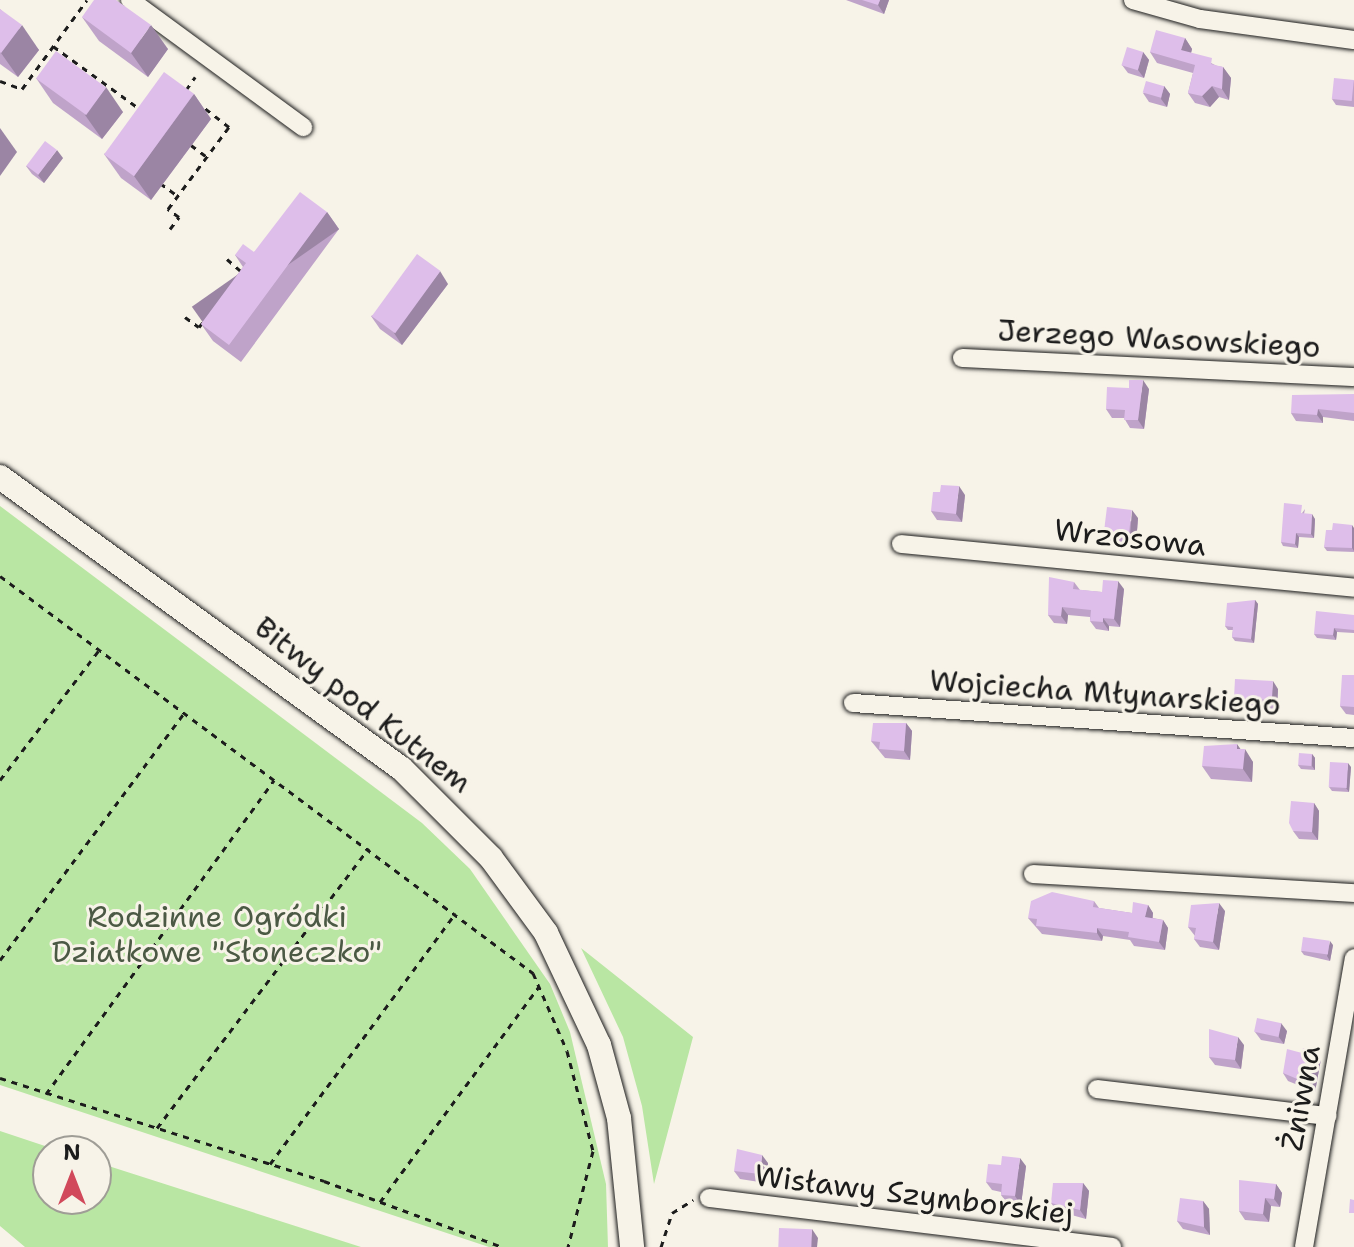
<!DOCTYPE html>
<meta charset="utf-8">
<style>
body{margin:0}
#map{position:relative;width:1354px;height:1247px;overflow:hidden;background:#f7f3e8;font-family:"Shantell Sans",sans-serif}
div>[style]{position:absolute}
.green>*{inset:0;background:#b9e6a3}
.path>*{height:3px;margin-top:-1.5px;transform-origin:0;background:repeating-linear-gradient(90deg,#1c1c1c 0 6px,transparent 0 12px)}
.roads{filter:drop-shadow(0 0 2px #1c1c1c) drop-shadow(0 0 2px #1c1c1c)}
.minor>*{height:18px;margin:-9px;padding:0 9px;transform-origin:9px;border-radius:9px;background:#f7f3e8}
.major>*{height:24px;margin:-12px;padding:0 12px;transform-origin:12px;border-radius:12px;background:#f7f3e8}
.wall>*{inset:0;background:#bfa3c9}
.shaded-wall>*{inset:0;background:#9b85a4;transform-origin:0 0}
.building>*{inset:0;background:#debeea;transform-origin:0 0}
span{translate:-50% -50%;white-space:nowrap;text-align:center;line-height:1.15;-webkit-text-stroke:6px #f7f3e8;paint-order:stroke}
.street-label{font-size:30px;color:#1c1c1c}
.park-label{font-size:30px;color:#4b5944}
.north{position:absolute;left:32px;top:1135px;width:80px;height:80px;box-sizing:border-box;background:#f7f3e8;border:2px solid #9f9d96;border-radius:50%;rotate:0deg;font-size:22px;font-weight:700;line-height:32px;text-align:center;color:#1c1c1c}
.north::after{content:'';display:block;margin:auto;width:28px;height:36px;background:#d1495b;clip-path:polygon(50% 0,100% 100%,50% 72%,0 100%)}
</style>
<div id="map">
<div class="green">
<i style="clip-path:polygon(0 506px,422px 823px,470px 869px,550px 984px,570px 1032px,606px 1184px,608px 1247px,489px 1247px,0 1085px)"></i>
<i style="clip-path:polygon(581px 948px,693px 1037px,654px 1184px,642px 1106px,623px 1037px)"></i>
<i style="clip-path:polygon(0 1131px,60px 1151px,48px 1151px,48px 1199px,96px 1199px,96px 1162px,361px 1247px,25px 1247px,0 1226px)"></i>
</div>
<div class="path">
<i style="left:53px;top:46px;width:109px;rotate:36deg"></i>
<i style="left:0;top:81px;width:23px;rotate:20deg"></i>
<i style="left:22px;top:89px;width:110px;rotate:-53.9deg"></i>
<i style="left:186px;top:90px;width:16px;rotate:-55deg"></i>
<i style="left:191px;top:145px;width:20px;rotate:37deg"></i>
<i style="left:160px;top:183px;width:22px;rotate:36deg"></i>
<i style="left:170px;top:229px;width:15px;rotate:-53deg"></i>
<i style="left:179px;top:217px;width:14px;rotate:-144deg"></i>
<i style="left:168px;top:209px;width:102px;rotate:-53.4deg"></i>
<i style="left:229px;top:127px;width:33px;rotate:-142deg"></i>
<i style="left:227px;top:259px;width:18px;rotate:41deg"></i>
<i style="left:185px;top:317px;width:17px;rotate:36deg"></i>
<i style="left:199px;top:327px;width:6px;rotate:-51deg"></i>
<i style="left:0;top:576px;width:665px;rotate:36.68deg"></i>
<i style="left:533px;top:973px;width:85px;rotate:66.4deg"></i>
<i style="left:567px;top:1051px;width:103px;rotate:75.4deg"></i>
<i style="left:593px;top:1151px;width:99px;rotate:104.6deg"></i>
<i style="left:0;top:780px;width:163px;rotate:-52.7deg"></i>
<i style="left:0;top:960px;width:308px;rotate:-53.3deg"></i>
<i style="left:0;top:1078px;width:340px;rotate:17.6deg"></i>
<i style="left:324px;top:1181px;width:190px;rotate:20.3deg"></i>
<i style="left:46px;top:1094px;width:388px;rotate:-54deg"></i>
<i style="left:157px;top:1128px;width:351px;rotate:-52.9deg"></i>
<i style="left:270px;top:1164px;width:312px;rotate:-53.5deg"></i>
<i style="left:380px;top:1202px;width:268px;rotate:-53.6deg"></i>
<i style="left:661px;top:1247px;width:36px;rotate:-72deg"></i>
<i style="left:672px;top:1213px;width:25px;rotate:-32deg"></i>
</div>
<div class="roads">
<div class="minor">
<i style="left:130px;top:0;width:215px;rotate:36.3deg"></i>
<i style="left:1133px;top:0;width:70px;rotate:15.8deg"></i>
<i style="left:1200px;top:19px;width:155px;rotate:7.8deg"></i>
<i style="left:962px;top:358px;width:392px;rotate:2.8deg"></i>
<i style="left:901px;top:544px;width:455px;rotate:5.5deg"></i>
<i style="left:853px;top:703px;width:502px;rotate:4deg"></i>
<i style="left:1033px;top:874px;width:322px;rotate:3.4deg"></i>
<i style="left:1097px;top:1089px;width:232px;rotate:6.7deg"></i>
<i style="left:709px;top:1198px;width:406px;rotate:6.9deg"></i>
<i style="left:1304px;top:1247px;width:293px;rotate:-80.2deg"></i>
</div>
<div class="major">
<i style="left:0;top:477px;width:495px;rotate:36deg"></i>
<i style="left:401px;top:768px;width:127px;rotate:45deg"></i>
<i style="left:491px;top:858px;width:93px;rotate:53.7deg"></i>
<i style="left:546px;top:933px;width:124px;rotate:64.7deg"></i>
<i style="left:599px;top:1045px;width:76px;rotate:74.7deg"></i>
<i style="left:619px;top:1118px;width:130px;rotate:84.2deg"></i>
</div>
</div>
<div class="wall">
<i style="clip-path:polygon(846px 0,889px 0,884px 14px)"></i>
<i style="clip-path:polygon(0 9px,39px 50px,18px 77px,0 64px)"></i>
<i style="clip-path:polygon(82px 17px,168px 49px,148px 77px,99px 41px)"></i>
<i style="clip-path:polygon(1185px 38px,1192px 49px,1191px 53px,1217px 66px,1223px 67px,1231px 78px,1229px 100px,1219px 97px,1210px 107px,1195px 103px,1188px 93px,1193px 73px,1157px 63px,1150px 52px)"></i>
<i style="clip-path:polygon(1143px 52px,1149px 60px,1144px 78px,1128px 73px,1122px 65px)"></i>
<i style="clip-path:polygon(36px 78px,123px 112px,102px 139px,53px 103px)"></i>
<i style="clip-path:polygon(1354px 80px,1354px 107px,1336px 105px,1332px 99px)"></i>
<i style="clip-path:polygon(1164px 86px,1170px 94px,1167px 107px,1149px 102px,1143px 93px)"></i>
<i style="clip-path:polygon(194px 94px,211px 119px,151px 200px,121px 178px,104px 154px)"></i>
<i style="clip-path:polygon(63px 158px,44px 183px,32px 174px,26px 166px)"></i>
<i style="clip-path:polygon(327px 212px,339px 229px,241px 362px,213px 341px,201px 324px,243px 267px,235px 255px,254px 252px)"></i>
<i style="clip-path:polygon(448px 284px,402px 345px,380px 329px,371px 316px)"></i>
<i style="clip-path:polygon(1149px 389px,1144px 429px,1130px 428px,1124px 418px,1112px 418px,1106px 409px)"></i>
<i style="clip-path:polygon(1354px 394px,1354px 421px,1323px 417px,1323px 423px,1296px 421px,1291px 413px)"></i>
<i style="clip-path:polygon(965px 495px,962px 522px,937px 520px,931px 511px)"></i>
<i style="clip-path:polygon(1305px 509px,1304px 514px,1315px 519px,1314px 538px,1299px 537px,1298px 548px,1283px 546px,1281px 542px)"></i>
<i style="clip-path:polygon(1138px 518px,1136px 544px,1110px 541px,1104px 533px)"></i>
<i style="clip-path:polygon(1354px 528px,1354px 552px,1327px 551px,1324px 547px,1332px 530px)"></i>
<i style="clip-path:polygon(1074px 582px,1080px 590px,1102px 592px,1124px 589px,1120px 627px,1109px 626px,1109px 631px,1096px 629px,1090px 621px,1090px 617px,1068px 615px,1067px 624px,1054px 623px,1048px 615px)"></i>
<i style="clip-path:polygon(1255px 600px,1258px 604px,1254px 643px,1235px 641px,1232px 637px,1233px 630px,1228px 630px,1225px 626px)"></i>
<i style="clip-path:polygon(1354px 615px,1354px 633px,1337px 632px,1336px 640px,1317px 638px,1314px 634px)"></i>
<i style="clip-path:polygon(1354px 675px,1354px 715px,1346px 714px,1340px 706px)"></i>
<i style="clip-path:polygon(1278px 689px,1277px 709px,1240px 707px,1234px 698px)"></i>
<i style="clip-path:polygon(906px 723px,912px 731px,910px 760px,885px 758px,871px 741px)"></i>
<i style="clip-path:polygon(1241px 749px,1253px 762px,1252px 782px,1211px 779px,1202px 766px)"></i>
<i style="clip-path:polygon(1312px 754px,1315px 758px,1315px 770px,1301px 769px,1298px 765px)"></i>
<i style="clip-path:polygon(1351px 767px,1349px 792px,1332px 791px,1329px 787px)"></i>
<i style="clip-path:polygon(1314px 803px,1319px 811px,1318px 840px,1299px 839px,1293px 831px)"></i>
<i style="clip-path:polygon(1094px 901px,1099px 908px,1132px 913px,1148px 905px,1153px 913px,1153px 918px,1163px 920px,1168px 928px,1165px 950px,1134px 946px,1130px 940px,1103px 936px,1102px 941px,1042px 934px,1028px 918px)"></i>
<i style="clip-path:polygon(1225px 911px,1219px 950px,1200px 947px,1194px 939px,1195px 936px,1188px 927px)"></i>
<i style="clip-path:polygon(1333px 945px,1330px 961px,1304px 955px,1301px 951px)"></i>
<i style="clip-path:polygon(1287px 1031px,1284px 1044px,1261px 1040px,1255px 1032px)"></i>
<i style="clip-path:polygon(1244px 1045px,1241px 1069px,1215px 1065px,1209px 1057px)"></i>
<i style="clip-path:polygon(1315px 1051px,1321px 1059px,1315px 1092px,1288px 1081px,1283px 1073px)"></i>
<i style="clip-path:polygon(768px 1163px,766px 1183px,740px 1179px,734px 1171px)"></i>
<i style="clip-path:polygon(1026px 1166px,1021px 1205px,1007px 1203px,1001px 1195px,1001px 1192px,992px 1190px,986px 1182px)"></i>
<i style="clip-path:polygon(1083px 1183px,1089px 1191px,1086px 1219px,1057px 1211px,1051px 1203px)"></i>
<i style="clip-path:polygon(1276px 1184px,1282px 1193px,1280px 1207px,1271px 1206px,1269px 1222px,1245px 1220px,1239px 1211px)"></i>
<i style="clip-path:polygon(1203px 1201px,1209px 1209px,1210px 1235px,1183px 1229px,1177px 1221px)"></i>
</div>
<div class="shaded-wall">
<i style="clip-path:polygon(880px 0,889px 0,884px 14px,878px 5px)"></i>
<i style="clip-path:polygon(22px 25px,39px 50px,18px 77px,1px 53px)"></i>
<i style="clip-path:polygon(151px 25px,168px 49px,148px 77px,131px 53px)"></i>
<i style="clip-path:polygon(1185px 38px,1192px 49px,1189px 61px,1181px 50px)"></i>
<i style="clip-path:polygon(1143px 52px,1149px 60px,1144px 78px,1138px 70px)"></i>
<i style="clip-path:polygon(1223px 67px,1231px 78px,1229px 100px,1222px 89px)"></i>
<i style="clip-path:polygon(1164px 86px,1170px 94px,1167px 107px,1161px 99px)"></i>
<i style="clip-path:polygon(1212px 86px,1219px 97px,1210px 107px,1202px 96px)"></i>
<i style="clip-path:polygon(106px 87px,123px 112px,102px 139px,85px 115px)"></i>
<i style="clip-path:polygon(194px 94px,211px 119px,151px 200px,134px 176px)"></i>
<i style="clip-path:polygon(0 128px,17px 152px,0 176px)"></i>
<i style="clip-path:polygon(57px 150px,63px 158px,44px 183px,38px 175px)"></i>
<i style="left:327px;top:212px;width:21px;height:165px;rotate:55deg"></i>
<i style="clip-path:polygon(440px 271px,448px 284px,402px 345px,394px 333px)"></i>
<i style="clip-path:polygon(1143px 380px,1149px 389px,1144px 429px,1138px 420px)"></i>
<i style="clip-path:polygon(1318px 409px,1323px 417px,1323px 423px,1317px 415px)"></i>
<i style="clip-path:polygon(959px 486px,965px 495px,962px 522px,956px 514px)"></i>
<i style="clip-path:polygon(1132px 510px,1138px 518px,1136px 544px,1130px 536px)"></i>
<i style="clip-path:polygon(1312px 514px,1315px 519px,1314px 538px,1311px 534px)"></i>
<i style="clip-path:polygon(1352px 525px,1354px 528px,1354px 551px,1352px 548px)"></i>
<i style="clip-path:polygon(1296px 533px,1299px 537px,1298px 548px,1295px 544px)"></i>
<i style="clip-path:polygon(1118px 581px,1124px 589px,1120px 627px,1114px 619px)"></i>
<i style="clip-path:polygon(1255px 600px,1258px 604px,1254px 643px,1251px 639px)"></i>
<i style="clip-path:polygon(1062px 607px,1068px 615px,1067px 624px,1061px 616px)"></i>
<i style="clip-path:polygon(1103px 618px,1109px 626px,1109px 631px,1103px 622px)"></i>
<i style="clip-path:polygon(1334px 628px,1337px 632px,1336px 640px,1333px 635px)"></i>
<i style="clip-path:polygon(1273px 681px,1278px 689px,1277px 709px,1271px 701px)"></i>
<i style="clip-path:polygon(906px 723px,912px 731px,910px 760px,904px 751px)"></i>
<i style="clip-path:polygon(1237px 744px,1244px 754px,1245px 749px,1253px 762px,1252px 782px,1243px 769px,1237px 749px)"></i>
<i style="clip-path:polygon(1312px 754px,1315px 758px,1315px 770px,1312px 766px)"></i>
<i style="clip-path:polygon(1348px 763px,1351px 767px,1349px 792px,1346px 788px)"></i>
<i style="clip-path:polygon(1314px 803px,1319px 811px,1318px 840px,1312px 832px)"></i>
<i style="clip-path:polygon(1219px 903px,1225px 911px,1219px 950px,1213px 942px)"></i>
<i style="clip-path:polygon(1148px 905px,1153px 913px,1151px 926px,1145px 917px)"></i>
<i style="clip-path:polygon(1163px 920px,1168px 928px,1165px 950px,1159px 942px)"></i>
<i style="clip-path:polygon(1097px 928px,1103px 936px,1102px 941px,1097px 933px)"></i>
<i style="clip-path:polygon(1330px 941px,1333px 945px,1330px 961px,1327px 956px)"></i>
<i style="clip-path:polygon(1281px 1023px,1287px 1031px,1284px 1044px,1278px 1036px)"></i>
<i style="clip-path:polygon(1238px 1037px,1244px 1045px,1241px 1069px,1235px 1060px)"></i>
<i style="clip-path:polygon(1315px 1051px,1321px 1059px,1315px 1092px,1309px 1084px)"></i>
<i style="clip-path:polygon(762px 1155px,768px 1163px,766px 1183px,760px 1174px)"></i>
<i style="clip-path:polygon(1020px 1158px,1026px 1166px,1021px 1205px,1015px 1196px)"></i>
<i style="clip-path:polygon(1083px 1183px,1089px 1191px,1086px 1219px,1080px 1210px)"></i>
<i style="clip-path:polygon(1276px 1184px,1282px 1193px,1280px 1207px,1274px 1199px)"></i>
<i style="clip-path:polygon(1265px 1198px,1271px 1206px,1269px 1222px,1263px 1214px)"></i>
<i style="clip-path:polygon(1203px 1201px,1209px 1209px,1210px 1235px,1204px 1227px)"></i>
<i style="clip-path:polygon(812px 1229px,818px 1238px,817px 1247px,810px 1247px)"></i>
</div>
<div class="building">
<i style="clip-path:polygon(94px 0,116px 0,151px 25px,131px 53px,82px 17px)"></i>
<i style="clip-path:polygon(862px 0,880px 0,878px 5px)"></i>
<i style="clip-path:polygon(0 9px,22px 25px,1px 53px,0 52px)"></i>
<i style="clip-path:polygon(1156px 30px,1185px 38px,1181px 50px,1212px 58px,1211px 64px,1223px 67px,1222px 89px,1212px 86px,1202px 96px,1188px 93px,1195px 65px,1150px 52px)"></i>
<i style="left:1127px;top:47px;width:17px;height:19px;rotate:17deg"></i>
<i style="left:56px;top:51px;width:62px;height:34px;rotate:36deg"></i>
<i style="left:164px;top:72px;width:37px;height:102px;rotate:36deg"></i>
<i style="left:1334px;top:78px;width:20px;height:21px;rotate:6deg"></i>
<i style="left:1146px;top:81px;width:19px;height:12px;rotate:16deg"></i>
<i style="left:45px;top:141px;width:15px;height:31px;rotate:37deg"></i>
<i style="clip-path:polygon(300px 192px,327px 212px,229px 345px,201px 324px,246px 263px,235px 255px,243px 244px,254px 252px)"></i>
<i style="left:417px;top:254px;width:29px;height:77px;rotate:36deg"></i>
<i style="clip-path:polygon(1129px 380px,1143px 380px,1138px 420px,1124px 420px,1125px 410px,1106px 409px,1107px 387px,1129px 388px)"></i>
<i style="clip-path:polygon(1354px 394px,1354px 413px,1318px 409px,1317px 415px,1291px 413px,1292px 395px)"></i>
<i style="clip-path:polygon(941px 485px,959px 486px,956px 514px,931px 511px,933px 492px,940px 492px)"></i>
<i style="clip-path:polygon(1284px 503px,1302px 505px,1301px 513px,1312px 514px,1311px 534px,1296px 533px,1295px 544px,1281px 542px)"></i>
<i style="left:1107px;top:507px;width:25px;height:26px;rotate:7deg"></i>
<i style="clip-path:polygon(1333px 523px,1352px 525px,1352px 548px,1324px 547px,1326px 530px,1332px 530px)"></i>
<i style="clip-path:polygon(1049px 577px,1074px 582px,1073px 589px,1102px 592px,1103px 580px,1118px 581px,1114px 619px,1103px 618px,1103px 622px,1090px 621px,1091px 610px,1062px 607px,1061px 616px,1048px 615px)"></i>
<i style="clip-path:polygon(1255px 600px,1251px 639px,1232px 637px,1233px 627px,1225px 626px,1227px 603px)"></i>
<i style="clip-path:polygon(1316px 611px,1354px 615px,1354px 630px,1334px 628px,1333px 635px,1314px 634px)"></i>
<i style="clip-path:polygon(1342px 675px,1354px 675px,1354px 707px,1340px 706px)"></i>
<i style="left:1235px;top:679px;width:38px;height:19px;rotate:3deg"></i>
<i style="clip-path:polygon(873px 723px,906px 723px,904px 751px,879px 749px,880px 742px,871px 741px)"></i>
<i style="clip-path:polygon(1237px 744px,1237px 749px,1245px 749px,1243px 769px,1202px 766px,1204px 746px)"></i>
<i style="left:1299px;top:753px;width:13px;height:12px;rotate:4deg"></i>
<i style="left:1330px;top:762px;width:18px;height:25px;rotate:3deg"></i>
<i style="clip-path:polygon(1291px 801px,1314px 803px,1312px 832px,1293px 831px,1289px 823px)"></i>
<i style="clip-path:polygon(1052px 892px,1094px 901px,1093px 907px,1132px 913px,1133px 902px,1148px 905px,1145px 917px,1163px 920px,1159px 942px,1128px 937px,1129px 932px,1097px 928px,1097px 933px,1036px 926px,1037px 919px,1028px 918px,1031px 901px)"></i>
<i style="clip-path:polygon(1219px 903px,1213px 942px,1194px 939px,1196px 928px,1188px 927px,1191px 905px)"></i>
<i style="left:1303px;top:937px;width:27px;height:14px;rotate:8deg"></i>
<i style="left:1257px;top:1018px;width:25px;height:14px;rotate:12deg"></i>
<i style="clip-path:polygon(1209px 1029px,1238px 1037px,1235px 1060px,1209px 1057px)"></i>
<i style="clip-path:polygon(1303px 1048px,1315px 1051px,1309px 1084px,1283px 1073px,1287px 1049px,1302px 1053px)"></i>
<i style="clip-path:polygon(737px 1149px,762px 1155px,760px 1174px,734px 1171px)"></i>
<i style="clip-path:polygon(1002px 1156px,1020px 1158px,1015px 1196px,1001px 1195px,1002px 1184px,986px 1182px,988px 1164px,1001px 1165px)"></i>
<i style="clip-path:polygon(1239px 1180px,1276px 1184px,1274px 1199px,1265px 1198px,1263px 1214px,1239px 1211px)"></i>
<i style="clip-path:polygon(1053px 1183px,1083px 1183px,1080px 1210px,1051px 1203px)"></i>
<i style="clip-path:polygon(1180px 1198px,1203px 1201px,1204px 1227px,1177px 1221px)"></i>
<i style="clip-path:polygon(1350px 1199px,1354px 1200px,1354px 1213px,1349px 1213px)"></i>
<i style="left:779px;top:1228px;width:33px;height:19px;rotate:2deg"></i>
</div>
<div class="street-label">
<span style="left:1159px;top:339px;rotate:3deg">Jerzego Wasowskiego</span>
<span style="left:1130px;top:538px;rotate:6deg">Wrzosowa</span>
<span style="left:1105px;top:693px;rotate:4deg">Wojciecha Młynarskiego</span>
<span style="left:363px;top:705px;rotate:38deg">Bitwy pod Kutnem</span>
<span style="left:1301px;top:1098px;rotate:-80deg">Żniwna</span>
<span style="left:914px;top:1195px;rotate:7deg">Wisławy Szymborskiej</span>
</div>
<div class="park-label">
<span style="left:217px;top:934px">Rodzinne Ogródki<br>Działkowe "Słoneczko"</span>
</div>
<div class="north">N</div>
</div>
